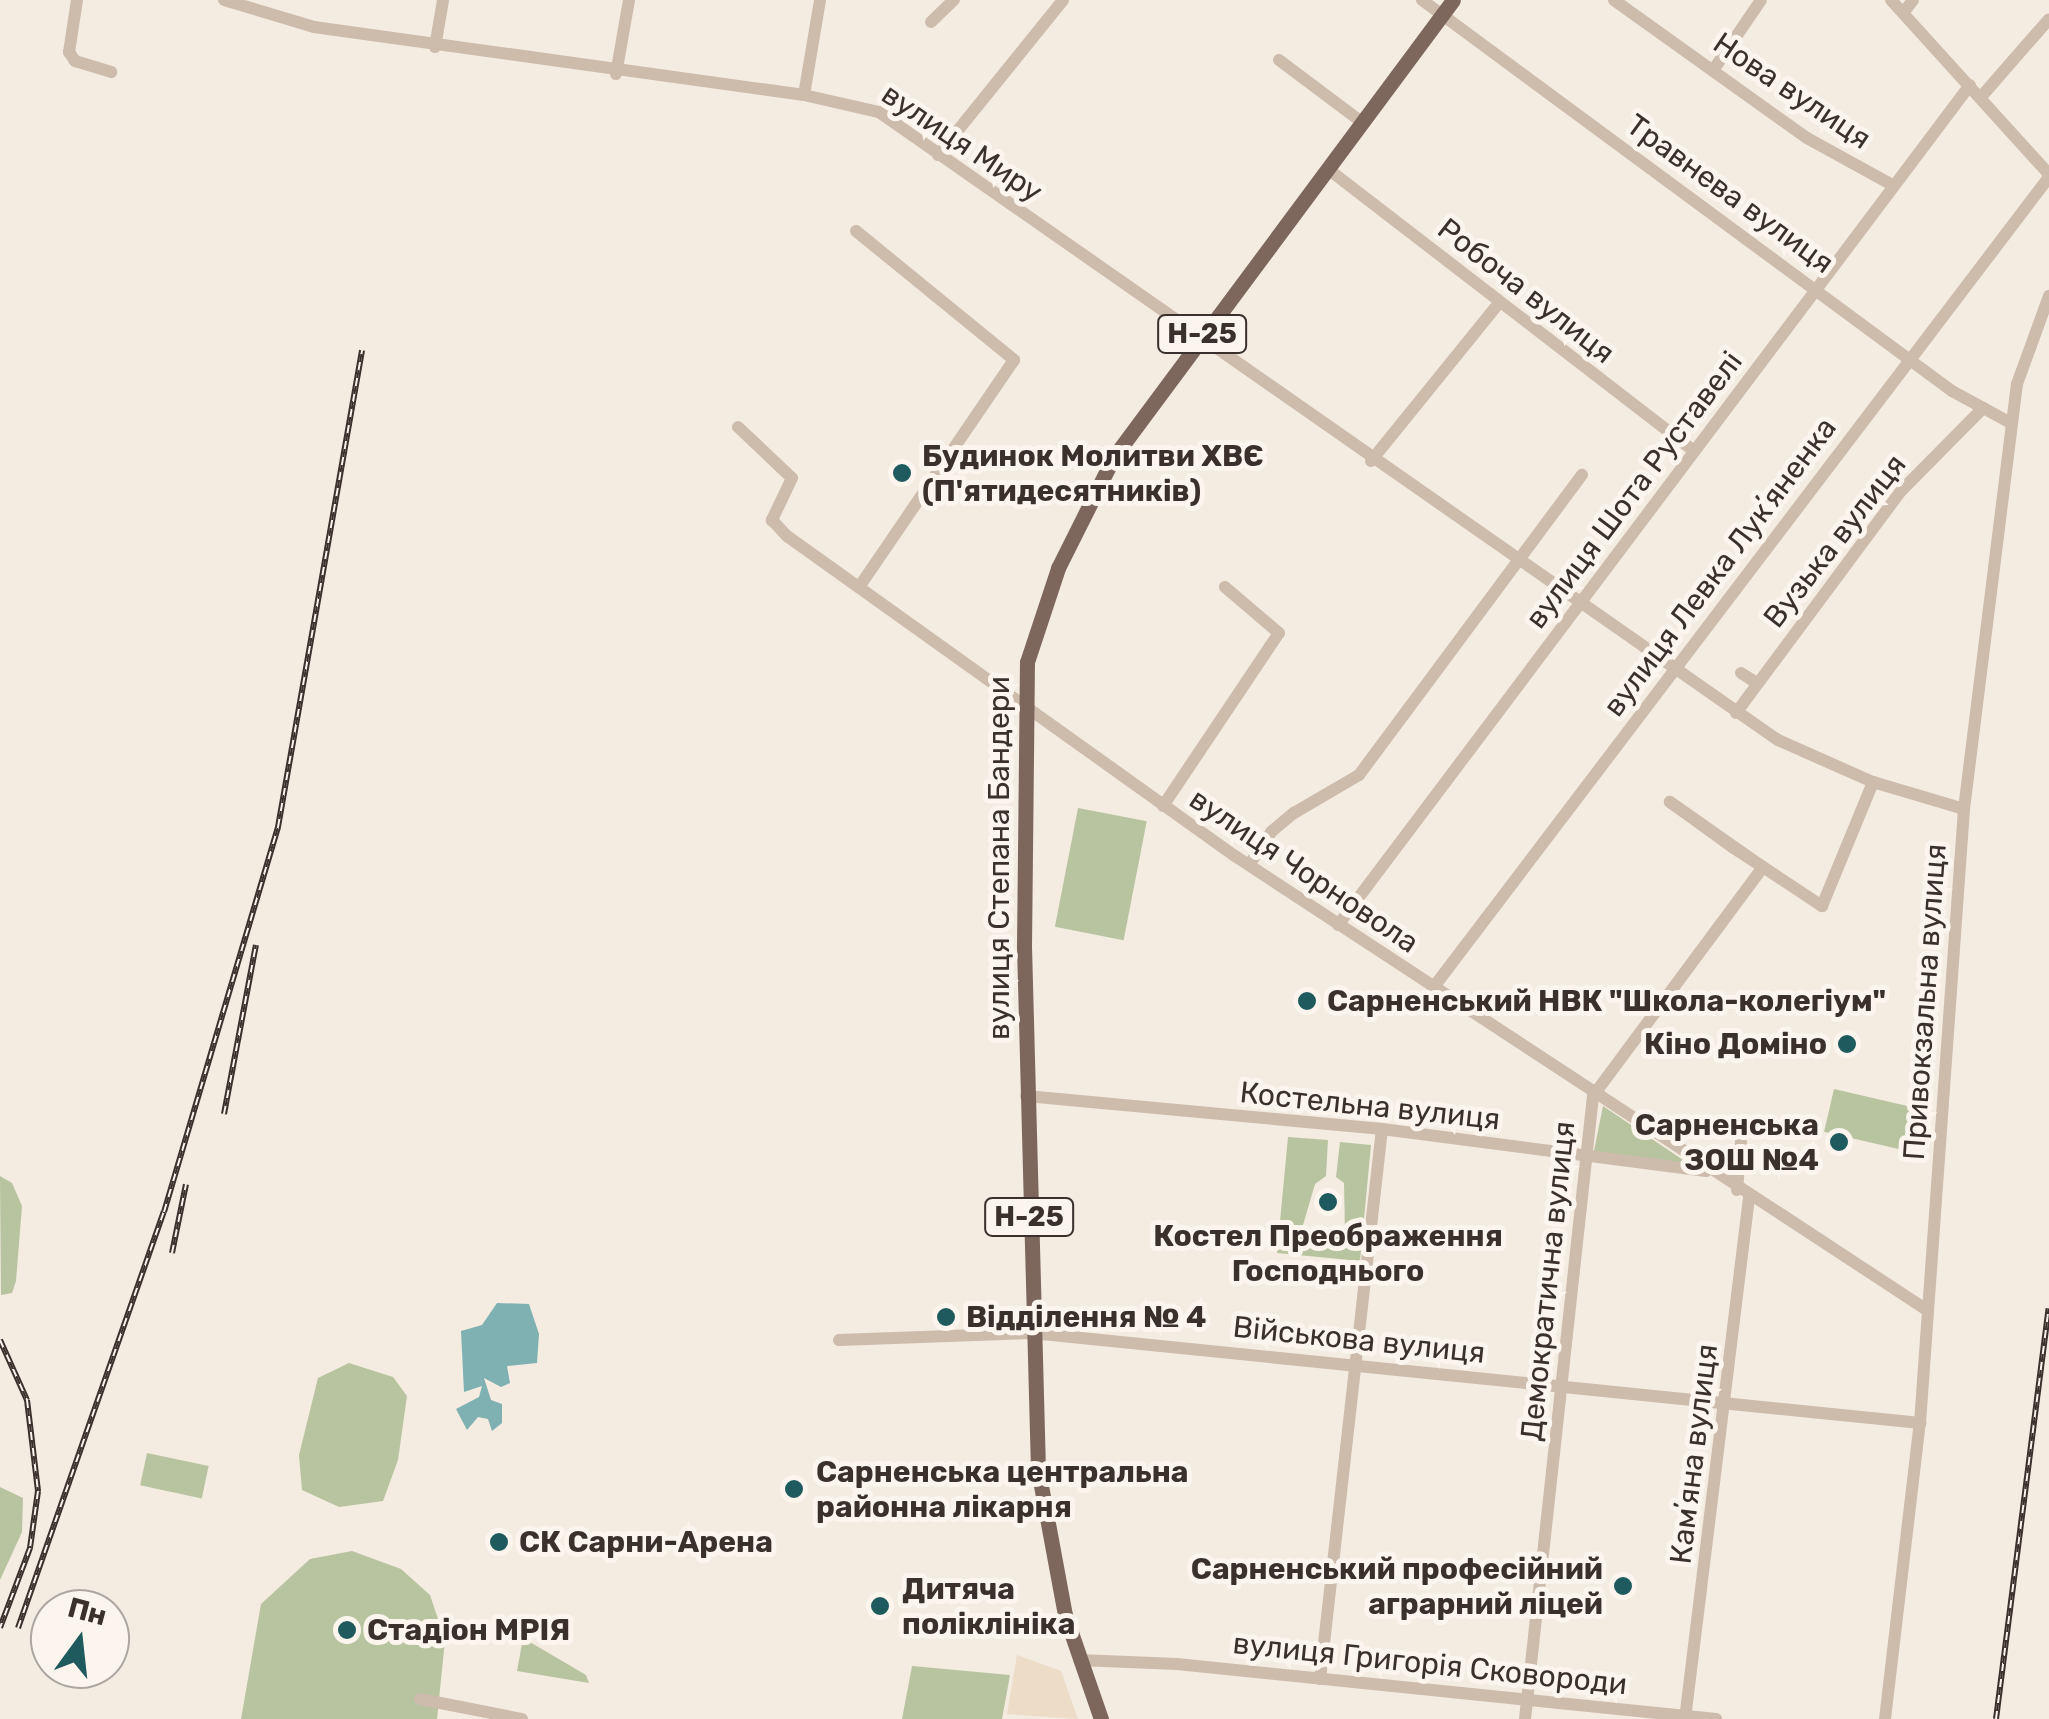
<!DOCTYPE html>
<meta charset="utf-8">
<style>
body{margin:0}
#map{position:relative;width:2049px;height:1719px;overflow:hidden;background:#f4ebe1;font-family:Rubik,sans-serif}
div>[style]{position:absolute}
.green>*{inset:0;background:#b8c4a0;transform-origin:0 0}
.plaza>*{inset:0;background:#ecdcc8}
.water>*{inset:0;background:#7fb0b2}
.minor>*{height:12px;margin:-6px;padding:0 6px;transform-origin:6px;border-radius:6px;background:#cdbbac}
.major>*{height:15px;margin:-7.5px;padding:0 7.5px;transform-origin:7.5px;border-radius:7.5px;background:#7d675c}
.rail>*{height:6px;margin-top:-3px;transform-origin:0;background:repeating-linear-gradient(90deg,#fbf5ee 0 8px,#3b302b 0 16px);box-sizing:border-box;border-block:2px solid #3b302b}
.dots>*{width:28px;height:28px;translate:-50% -50%;box-sizing:border-box;border:5px solid #fbf5ee;border-radius:50%}
span{translate:-50% -50%;white-space:nowrap;text-align:center;line-height:1.15;-webkit-text-stroke:10px #fbf5ee;paint-order:stroke}
.shield-label span{padding:2px 8px;background:#fbf5ee;border:2px solid;border-radius:8px;-webkit-text-stroke-width:0}
.shield-label{font-size:28px;color:#3b302b;font-weight:700}
.street-label{font-size:30px;color:#3b302b}
.poi-label{font-size:30px;color:#3b302b;font-weight:700}
.left{translate:0 -50%;text-align:left}
.right{translate:-100% -50%;text-align:right}
.north{position:absolute;left:30px;top:1589px;width:100px;height:100px;box-sizing:border-box;background:#fbf5ee;border:2px solid #aea6a0;border-radius:50%;rotate:15deg;font-size:28px;font-weight:700;line-height:40px;text-align:center;color:#3b302b}
.north::after{content:'';display:block;margin:auto;width:35px;height:45px;background:#1f5a5e;clip-path:polygon(50% 0,100% 100%,50% 72%,0 100%)}
</style>
<div id="map">
<div class="green">
<i style="left:1078px;top:808px;width:70px;height:121px;rotate:11deg"></i>
<i style="left:1834px;top:1089px;width:83px;height:44px;rotate:13deg"></i>
<i style="clip-path:polygon(1603px 1106px,1692px 1166px,1594px 1151px)"></i>
<i style="clip-path:polygon(1288px 1137px,1328px 1140px,1326px 1176px,1315px 1184px,1303px 1225px,1323px 1238px,1345px 1232px,1344px 1183px,1336px 1177px,1340px 1142px,1371px 1145px,1360px 1261px,1277px 1253px)"></i>
<i style="clip-path:polygon(0 1176px,12px 1183px,22px 1206px,16px 1281px,12px 1293px,1px 1295px)"></i>
<i style="clip-path:polygon(349px 1363px,393px 1377px,407px 1396px,398px 1460px,383px 1501px,339px 1507px,302px 1490px,299px 1455px,318px 1378px)"></i>
<i style="left:147px;top:1453px;width:63px;height:33px;rotate:12deg"></i>
<i style="clip-path:polygon(0 1487px,23px 1498px,22px 1532px,0 1580px)"></i>
<i style="clip-path:polygon(352px 1551px,401px 1569px,430px 1595px,445px 1640px,437px 1719px,241px 1719px,261px 1604px,310px 1559px)"></i>
<i style="clip-path:polygon(523px 1638px,586px 1675px,589px 1683px,517px 1671px)"></i>
<i style="clip-path:polygon(912px 1666px,1010px 1675px,1002px 1719px,902px 1719px)"></i>
</div>
<div class="plaza">
<i style="clip-path:polygon(1017px 1655px,1061px 1671px,1078px 1719px,1007px 1714px)"></i>
</div>
<div class="water">
<i style="clip-path:polygon(497px 1303px,529px 1304px,539px 1334px,537px 1363px,507px 1366px,510px 1383px,501px 1387px,484px 1378px,491px 1400px,502px 1404px,502px 1423px,492px 1431px,488px 1419px,478px 1417px,467px 1430px,456px 1409px,479px 1397px,482px 1386px,464px 1392px,461px 1331px,482px 1325px)"></i>
</div>
<div class="minor">
<i style="left:77px;top:0;width:53px;rotate:98.7deg"></i>
<i style="left:69px;top:52px;width:11px;rotate:56deg"></i>
<i style="left:75px;top:61px;width:38px;rotate:17deg"></i>
<i style="left:224px;top:0;width:94px;rotate:16.7deg"></i>
<i style="left:314px;top:27px;width:495px;rotate:7.9deg"></i>
<i style="left:804px;top:95px;width:77px;rotate:12.8deg"></i>
<i style="left:879px;top:112px;width:1097px;rotate:34.94deg"></i>
<i style="left:1778px;top:740px;width:104px;rotate:23.9deg"></i>
<i style="left:1873px;top:782px;width:95px;rotate:16.5deg"></i>
<i style="left:1422px;top:0;width:659px;rotate:36.42deg"></i>
<i style="left:1952px;top:391px;width:67px;rotate:28.5deg"></i>
<i style="left:1614px;top:0;width:237px;rotate:35.6deg"></i>
<i style="left:1807px;top:138px;width:99px;rotate:28.9deg"></i>
<i style="left:1891px;top:0;width:235px;rotate:47.8deg"></i>
<i style="left:1903px;top:13px;width:16px;rotate:-52deg"></i>
<i style="left:931px;top:22px;width:32px;rotate:-44deg"></i>
<i style="left:435px;top:47px;width:48px;rotate:-80.3deg"></i>
<i style="left:1279px;top:60px;width:105px;rotate:36.9deg"></i>
<i style="left:1714px;top:69px;width:83px;rotate:-55.7deg"></i>
<i style="left:616px;top:74px;width:75px;rotate:-80deg"></i>
<i style="left:804px;top:95px;width:96px;rotate:-80.4deg"></i>
<i style="left:1981px;top:97px;width:103px;rotate:-48.9deg"></i>
<i style="left:938px;top:155px;width:199px;rotate:-51.1deg"></i>
<i style="left:1328px;top:169px;width:462px;rotate:37.6deg"></i>
<i style="left:856px;top:231px;width:204px;rotate:39.2deg"></i>
<i style="left:1014px;top:360px;width:275px;rotate:124.3deg"></i>
<i style="left:738px;top:427px;width:74px;rotate:43.4deg"></i>
<i style="left:792px;top:478px;width:47px;rotate:115.5deg"></i>
<i style="left:772px;top:520px;width:22px;rotate:47deg"></i>
<i style="left:787px;top:536px;width:551px;rotate:35.54deg"></i>
<i style="left:1235px;top:856px;width:828px;rotate:33.27deg"></i>
<i style="left:1371px;top:461px;width:203px;rotate:-51deg"></i>
<i style="left:1741px;top:673px;width:19px;rotate:32deg"></i>
<i style="left:1736px;top:713px;width:277px;rotate:-53.4deg"></i>
<i style="left:1901px;top:491px;width:117px;rotate:-45.3deg"></i>
<i style="left:1670px;top:802px;width:113px;rotate:35deg"></i>
<i style="left:1763px;top:867px;width:37px;rotate:-147deg"></i>
<i style="left:1732px;top:847px;width:77px;rotate:-144deg"></i>
<i style="left:1163px;top:806px;width:208px;rotate:-56.2deg"></i>
<i style="left:1279px;top:633px;width:71px;rotate:-139.6deg"></i>
<i style="left:1249px;top:865px;width:40px;rotate:-56deg"></i>
<i style="left:1271px;top:832px;width:30px;rotate:-40deg"></i>
<i style="left:1294px;top:813px;width:75px;rotate:-30.3deg"></i>
<i style="left:1359px;top:775px;width:374px;rotate:-53.4deg"></i>
<i style="left:1338px;top:925px;width:1051px;rotate:-53.04deg"></i>
<i style="left:1433px;top:988px;width:1018px;rotate:-52.78deg"></i>
<i style="left:1026px;top:1096px;width:358px;rotate:5.3deg"></i>
<i style="left:1382px;top:1129px;width:327px;rotate:7.4deg"></i>
<i style="left:1737px;top:1190px;width:49px;rotate:-85.3deg"></i>
<i style="left:839px;top:1340px;width:193px;rotate:-2.1deg"></i>
<i style="left:1032px;top:1333px;width:893px;rotate:5.79deg"></i>
<i style="left:1079px;top:1660px;width:98px;rotate:2.3deg"></i>
<i style="left:1177px;top:1664px;width:542px;rotate:5.83deg"></i>
<i style="left:1320px;top:1679px;width:553px;rotate:-83.57deg"></i>
<i style="left:420px;top:1699px;width:104px;rotate:11.1deg"></i>
<i style="left:1525px;top:1719px;width:627px;rotate:-83.77deg"></i>
<i style="left:1593px;top:1096px;width:285px;rotate:-53.4deg"></i>
<i style="left:1763px;top:867px;width:71px;rotate:33.5deg"></i>
<i style="left:1822px;top:906px;width:134px;rotate:-67.6deg"></i>
<i style="left:1685px;top:1719px;width:525px;rotate:-83deg"></i>
<i style="left:1885px;top:1719px;width:298px;rotate:-83.3deg"></i>
<i style="left:1920px;top:1423px;width:616px;rotate:-85.9deg"></i>
<i style="left:1964px;top:809px;width:428px;rotate:-82.9deg"></i>
<i style="left:2017px;top:384px;width:94px;rotate:-70deg"></i>
</div>
<div class="major">
<i style="left:1101px;top:1719px;width:110px;rotate:-109.1deg"></i>
<i style="left:1065px;top:1615px;width:147px;rotate:-100.5deg"></i>
<i style="left:1038px;top:1470px;width:523px;rotate:-91.53deg"></i>
<i style="left:1024px;top:947px;width:285px;rotate:-89.4deg"></i>
<i style="left:1027px;top:662px;width:99px;rotate:-71.7deg"></i>
<i style="left:1058px;top:568px;width:123px;rotate:-63.4deg"></i>
<i style="left:1113px;top:458px;width:570px;rotate:-53.41deg"></i>
</div>
<div class="rail">
<i style="left:224px;top:1114px;width:172px;rotate:-79.3deg"></i>
<i style="left:172px;top:1253px;width:70px;rotate:-78.5deg"></i>
<i style="left:0;top:1340px;width:66px;rotate:65.8deg"></i>
<i style="left:27px;top:1400px;width:92px;rotate:83.1deg"></i>
<i style="left:38px;top:1491px;width:58px;rotate:98deg"></i>
<i style="left:30px;top:1548px;width:85px;rotate:110.6deg"></i>
<i style="left:18px;top:1628px;width:441px;rotate:-70.7deg"></i>
<i style="left:164px;top:1212px;width:402px;rotate:-73.5deg"></i>
<i style="left:278px;top:827px;width:484px;rotate:-80deg"></i>
<i style="left:1996px;top:1719px;width:414px;rotate:-82.7deg"></i>
</div>
<div class="dots">
<i style="left:902px;top:473px;background:#1f5a5e"></i>
<i style="left:1307px;top:1001px;background:#1f5a5e"></i>
<i style="left:1847px;top:1044px;background:#1f5a5e"></i>
<i style="left:1839px;top:1142px;background:#1f5a5e"></i>
<i style="left:1328px;top:1202px;background:#1f5a5e"></i>
<i style="left:946px;top:1317px;background:#1f5a5e"></i>
<i style="left:794px;top:1489px;background:#1f5a5e"></i>
<i style="left:499px;top:1542px;background:#1f5a5e"></i>
<i style="left:1623px;top:1586px;background:#1f5a5e"></i>
<i style="left:880px;top:1606px;background:#1f5a5e"></i>
<i style="left:347px;top:1630px;background:#1f5a5e"></i>
</div>
<div class="shield-label">
<span style="left:1202px;top:334px">Н-25</span>
<span style="left:1029px;top:1217px">Н-25</span>
</div>
<div class="street-label">
<span style="left:1792px;top:91px;rotate:34deg">Нова вулиця</span>
<span style="left:962px;top:143px;rotate:34deg">вулиця Миру</span>
<span style="left:1730px;top:194px;rotate:36deg">Травнева вулиця</span>
<span style="left:1526px;top:291px;rotate:38deg">Робоча вулиця</span>
<span style="left:1634px;top:490px;rotate:-53deg">вулиця Шота Руставелі</span>
<span style="left:1835px;top:541px;rotate:-52deg">Вузька вулиця</span>
<span style="left:1720px;top:567px;rotate:-53deg">вулиця Левка Лукʼяненка</span>
<span style="left:999px;top:858px;rotate:-90deg">вулиця Степана Бандери</span>
<span style="left:1304px;top:871px;rotate:34deg">вулиця Чорновола</span>
<span style="left:1925px;top:1002px;rotate:-86deg">Привокзальна вулиця</span>
<span style="left:1370px;top:1106px;rotate:6deg">Костельна вулиця</span>
<span style="left:1548px;top:1281px;rotate:-84deg">Демократична вулиця</span>
<span style="left:1359px;top:1340px;rotate:6deg">Військова вулиця</span>
<span style="left:1694px;top:1454px;rotate:-83deg">Камʼяна вулиця</span>
<span style="left:1430px;top:1664px;rotate:6deg">вулиця Григорія Сковороди</span>
</div>
<div class="poi-label">
<span class="left" style="left:922px;top:473px">Будинок Молитви ХВЄ<br>(П'ятидесятників)</span>
<span class="left" style="left:1327px;top:1001px">Сарненський НВК "Школа-колегіум"</span>
<span class="right" style="left:1827px;top:1044px">Кіно Доміно</span>
<span class="right" style="left:1819px;top:1142px">Сарненська<br>ЗОШ №4</span>
<span style="left:1328px;top:1253px">Костел Преображення<br>Господнього</span>
<span class="left" style="left:966px;top:1317px">Відділення № 4</span>
<span class="left" style="left:816px;top:1489px">Сарненська центральна<br>районна лікарня</span>
<span class="left" style="left:519px;top:1542px">СК Сарни-Арена</span>
<span class="right" style="left:1603px;top:1586px">Сарненський професійний<br>аграрний ліцей</span>
<span class="left" style="left:902px;top:1606px">Дитяча<br>поліклініка</span>
<span class="left" style="left:367px;top:1630px">Стадіон МРІЯ</span>
</div>
<div class="north">Пн</div>
</div>
